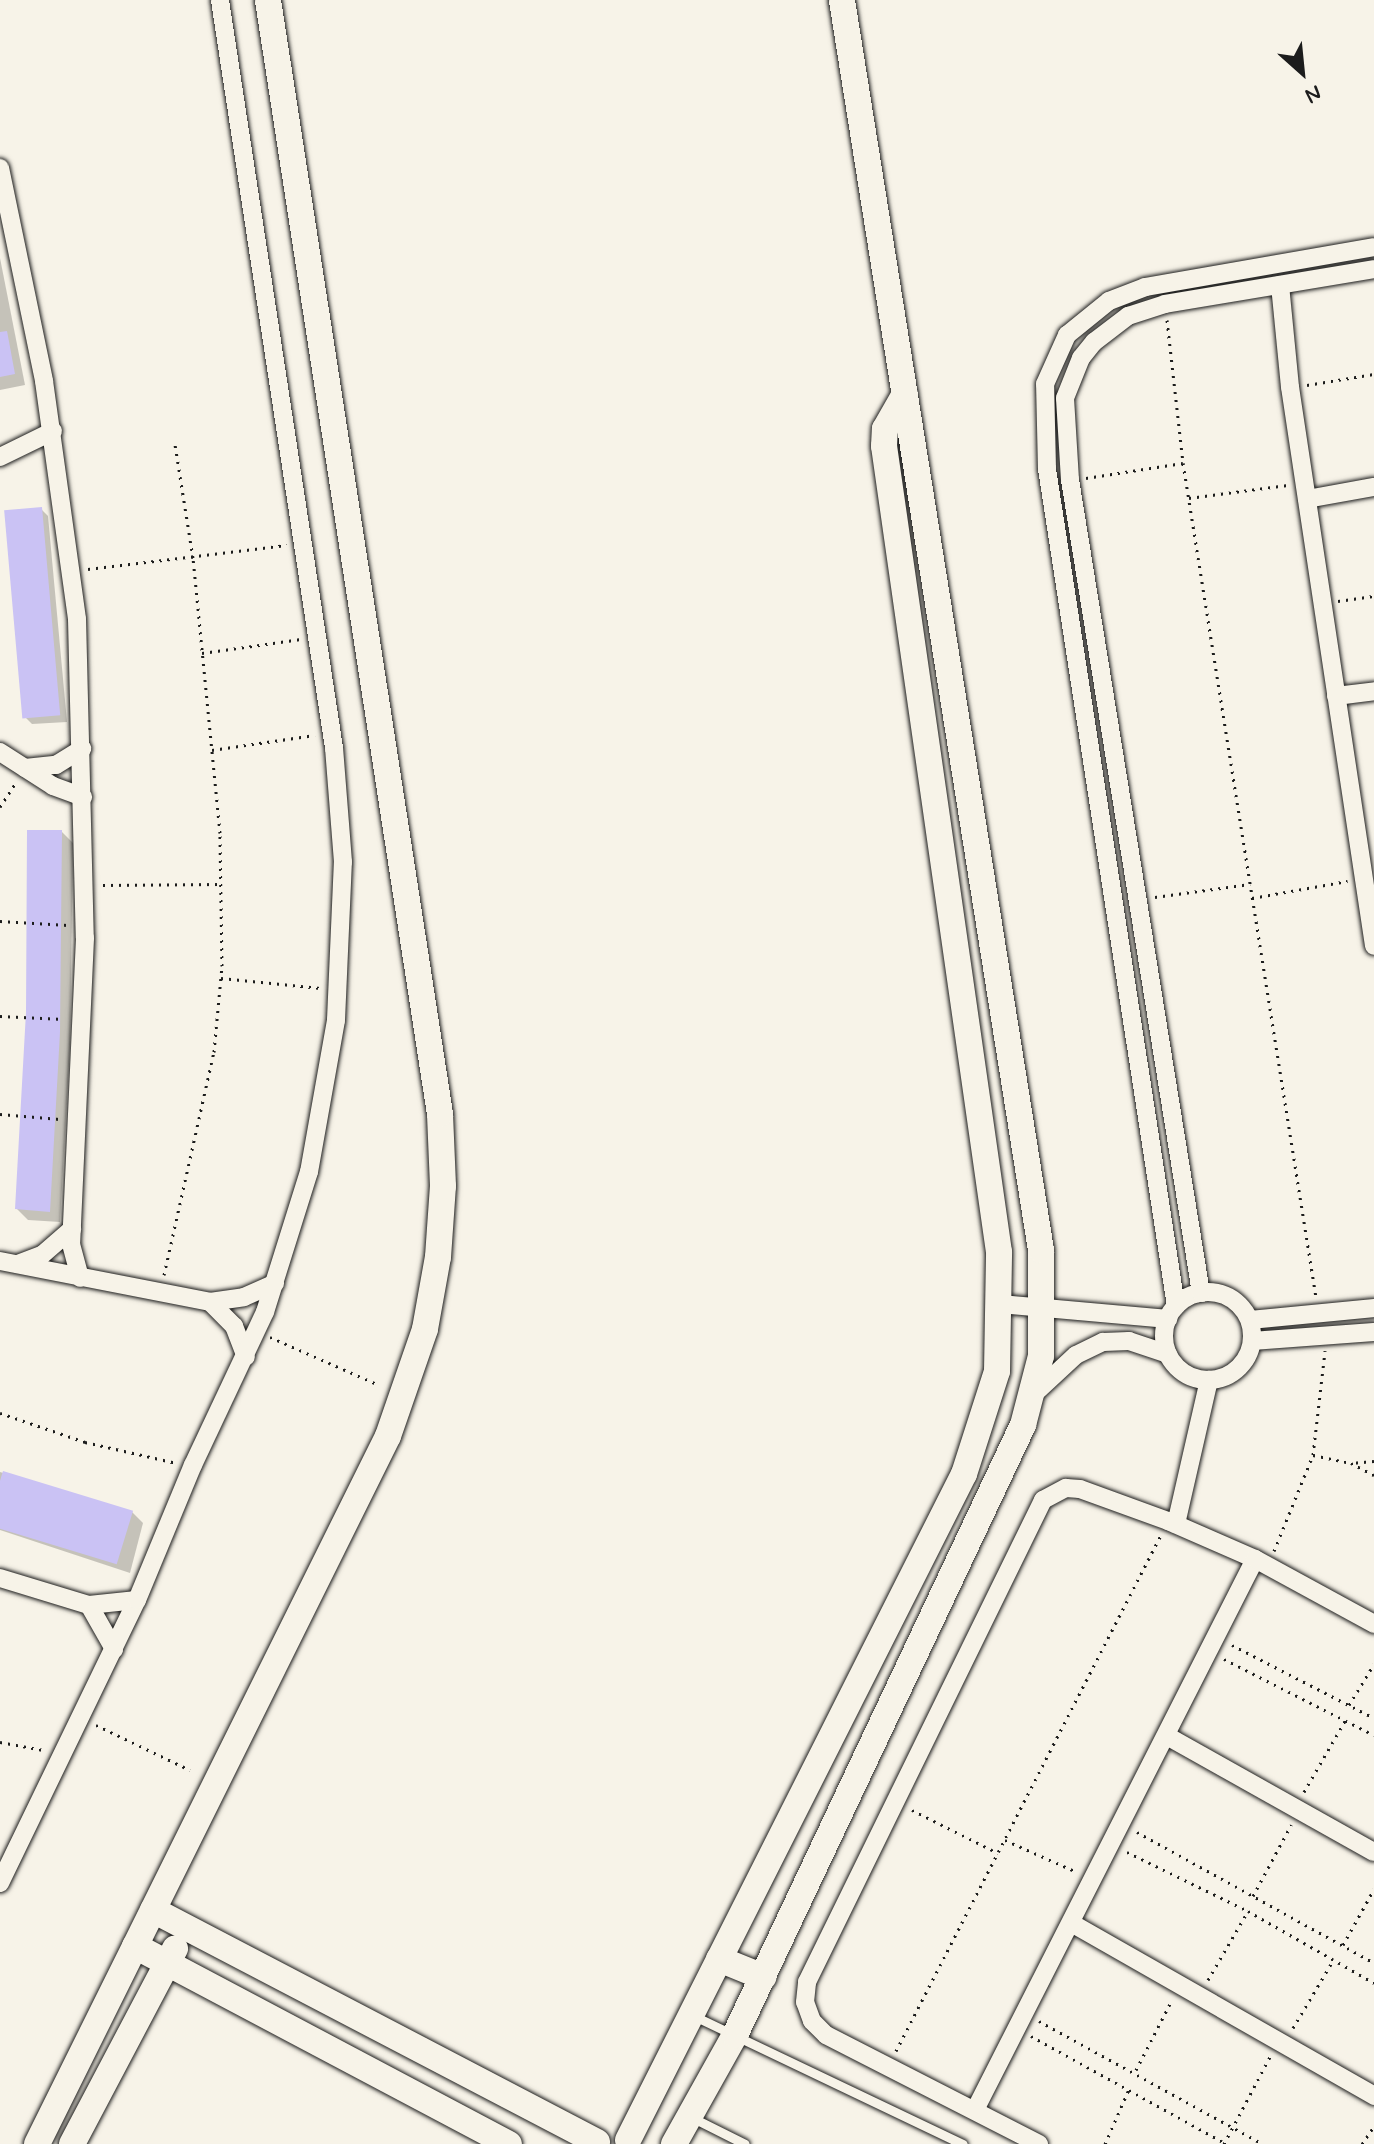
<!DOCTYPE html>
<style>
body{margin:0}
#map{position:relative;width:1374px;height:2144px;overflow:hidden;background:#f7f3e8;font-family:Mynerve,sans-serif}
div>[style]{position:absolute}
.shadow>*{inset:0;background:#0003}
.building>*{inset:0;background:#cac2f4;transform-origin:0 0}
.path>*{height:3px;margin-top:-1.5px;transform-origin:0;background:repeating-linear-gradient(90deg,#1c1c1c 0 2px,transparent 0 8px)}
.roads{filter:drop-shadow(0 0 2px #1c1c1c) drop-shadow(0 0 2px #1c1c1c)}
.lane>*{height:9px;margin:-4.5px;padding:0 4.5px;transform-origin:4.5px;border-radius:4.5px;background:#f7f3e8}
.street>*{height:18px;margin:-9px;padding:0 9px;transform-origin:9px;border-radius:9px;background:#f7f3e8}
.street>.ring{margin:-9px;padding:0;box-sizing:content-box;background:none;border:18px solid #f7f3e8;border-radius:50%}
.secondary>*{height:26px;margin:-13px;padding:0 13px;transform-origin:13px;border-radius:13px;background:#f7f3e8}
span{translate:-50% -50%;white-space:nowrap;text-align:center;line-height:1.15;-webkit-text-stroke:8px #f7f3e8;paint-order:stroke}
.north{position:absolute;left:1262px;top:32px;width:80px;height:80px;-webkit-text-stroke:6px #f7f3e8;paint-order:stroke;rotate:153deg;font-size:22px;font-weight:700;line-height:32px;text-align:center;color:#1c1c1c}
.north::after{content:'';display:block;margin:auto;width:28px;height:36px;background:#1c1c1c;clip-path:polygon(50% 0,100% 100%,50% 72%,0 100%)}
</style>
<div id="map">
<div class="shadow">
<i style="clip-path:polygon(0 258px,25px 385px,0 390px)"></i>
<i style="clip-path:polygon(41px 509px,48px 516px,67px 722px,32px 724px,25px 717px)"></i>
<i style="clip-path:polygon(62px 832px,73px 843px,70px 1045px,60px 1222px,28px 1220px,17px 1209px)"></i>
<i style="clip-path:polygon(0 1472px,132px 1512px,143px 1523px,130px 1573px,0 1530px)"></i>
</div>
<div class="building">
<i style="clip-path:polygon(7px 331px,15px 374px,0 377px,0 332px)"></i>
<i style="left:42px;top:507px;width:209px;height:38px;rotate:85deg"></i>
<i style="clip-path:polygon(27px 830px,62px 830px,60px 1032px,50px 1212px,15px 1209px,26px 1012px)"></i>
<i style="left:3px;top:1471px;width:136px;height:56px;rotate:17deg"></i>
</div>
<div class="path">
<i style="left:1167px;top:320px;width:144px;rotate:83.6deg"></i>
<i style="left:1183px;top:463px;width:845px;rotate:80.94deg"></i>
<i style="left:1307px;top:385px;width:68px;rotate:-9.3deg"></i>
<i style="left:1086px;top:478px;width:98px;rotate:-8.8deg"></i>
<i style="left:1189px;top:498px;width:100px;rotate:-7.5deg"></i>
<i style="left:88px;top:569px;width:200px;rotate:-6.9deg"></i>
<i style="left:1338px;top:601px;width:36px;rotate:-8deg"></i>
<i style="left:202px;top:653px;width:100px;rotate:-8deg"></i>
<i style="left:212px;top:750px;width:104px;rotate:-8.3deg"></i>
<i style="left:0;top:807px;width:31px;rotate:-57deg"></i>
<i style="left:103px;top:885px;width:120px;rotate:-0.5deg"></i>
<i style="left:1155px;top:897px;width:96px;rotate:-7.8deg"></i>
<i style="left:1252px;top:898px;width:97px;rotate:-10.1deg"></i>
<i style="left:0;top:921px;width:68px;rotate:3.4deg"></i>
<i style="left:221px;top:978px;width:100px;rotate:5.7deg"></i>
<i style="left:0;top:1016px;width:64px;rotate:2.7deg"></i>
<i style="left:0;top:1114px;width:60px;rotate:4.8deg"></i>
<i style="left:164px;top:1275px;width:229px;rotate:-77.4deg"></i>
<i style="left:214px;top:1052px;width:86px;rotate:-84.7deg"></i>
<i style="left:222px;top:966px;width:133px;rotate:-90.9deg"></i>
<i style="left:220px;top:833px;width:276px;rotate:-95.6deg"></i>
<i style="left:193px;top:558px;width:115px;rotate:-99deg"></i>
<i style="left:270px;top:1337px;width:117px;rotate:23.7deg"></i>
<i style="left:0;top:1413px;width:90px;rotate:18.8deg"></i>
<i style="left:85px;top:1442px;width:94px;rotate:12.9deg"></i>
<i style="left:1313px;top:1455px;width:39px;rotate:12deg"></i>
<i style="left:1374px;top:1461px;width:23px;rotate:175deg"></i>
<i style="left:1351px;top:1463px;width:26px;rotate:28deg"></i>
<i style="left:1274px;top:1551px;width:104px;rotate:-67.9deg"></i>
<i style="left:1313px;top:1455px;width:105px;rotate:-83.4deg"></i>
<i style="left:1232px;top:1645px;width:160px;rotate:27.2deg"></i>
<i style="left:1224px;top:1659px;width:168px;rotate:26.9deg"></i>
<i style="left:1349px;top:1705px;width:48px;rotate:-58.6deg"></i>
<i style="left:96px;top:1725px;width:104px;rotate:25.6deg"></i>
<i style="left:0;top:1742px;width:44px;rotate:10.5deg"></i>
<i style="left:1304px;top:1792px;width:84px;rotate:-60.1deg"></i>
<i style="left:912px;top:1810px;width:96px;rotate:26.6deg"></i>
<i style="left:1137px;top:1832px;width:271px;rotate:28.9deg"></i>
<i style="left:1005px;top:1840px;width:79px;rotate:24deg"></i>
<i style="left:1127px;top:1852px;width:135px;rotate:26deg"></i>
<i style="left:1248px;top:1911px;width:145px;rotate:29.7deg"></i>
<i style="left:1253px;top:1896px;width:81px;rotate:-61.8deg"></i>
<i style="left:1343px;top:1945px;width:64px;rotate:-61deg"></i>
<i style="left:1208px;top:1980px;width:80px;rotate:-59.9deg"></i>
<i style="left:1039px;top:2021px;width:256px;rotate:28.8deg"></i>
<i style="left:1293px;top:2028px;width:80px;rotate:-59.3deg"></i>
<i style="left:1031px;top:2036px;width:224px;rotate:28.9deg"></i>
<i style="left:896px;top:2051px;width:580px;rotate:-62.82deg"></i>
<i style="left:1136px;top:2070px;width:76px;rotate:-62.8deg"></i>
<i style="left:1105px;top:2144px;width:60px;rotate:-66.4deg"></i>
<i style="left:1224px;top:2144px;width:101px;rotate:-62.2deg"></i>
<i style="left:1362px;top:2144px;width:22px;rotate:-56deg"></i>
</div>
<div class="roads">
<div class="lane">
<i style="left:692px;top:2015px;width:300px;rotate:25.5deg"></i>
<i style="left:691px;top:2117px;width:60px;rotate:26.6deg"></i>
</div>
<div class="street">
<i style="left:0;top:168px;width:217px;rotate:78.3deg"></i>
<i style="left:44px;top:381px;width:240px;rotate:82.1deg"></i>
<i style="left:77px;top:619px;width:319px;rotate:88.6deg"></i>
<i style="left:85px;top:938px;width:306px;rotate:92.6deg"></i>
<i style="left:71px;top:1244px;width:35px;rotate:75deg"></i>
<i style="left:1280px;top:285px;width:102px;rotate:84.4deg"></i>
<i style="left:1290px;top:387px;width:565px;rotate:81.45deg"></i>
<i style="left:0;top:457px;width:59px;rotate:-26.1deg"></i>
<i style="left:1307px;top:499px;width:68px;rotate:-10.2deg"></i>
<i style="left:1336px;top:696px;width:38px;rotate:-7deg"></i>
<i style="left:0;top:752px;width:63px;rotate:32.7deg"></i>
<i style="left:53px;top:786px;width:32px;rotate:20deg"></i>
<i style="left:25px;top:768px;width:31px;rotate:-6deg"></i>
<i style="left:56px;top:765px;width:31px;rotate:-32deg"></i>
<i style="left:0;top:1261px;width:214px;rotate:11deg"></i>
<i style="left:210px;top:1302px;width:34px;rotate:-8deg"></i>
<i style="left:244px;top:1297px;width:34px;rotate:-24deg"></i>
<i style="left:18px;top:1264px;width:26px;rotate:-21deg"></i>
<i style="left:42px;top:1255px;width:40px;rotate:-41deg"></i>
<i class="ring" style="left:1164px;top:1292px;width:70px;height:70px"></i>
<i style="left:1201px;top:1293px;width:823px;rotate:-99.15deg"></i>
<i style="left:1070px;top:480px;width:82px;rotate:-93.5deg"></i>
<i style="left:1065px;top:398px;width:43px;rotate:-68.2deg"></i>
<i style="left:1081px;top:358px;width:21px;rotate:-51deg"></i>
<i style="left:1094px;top:342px;width:43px;rotate:-37.4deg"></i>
<i style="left:1128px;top:316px;width:39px;rotate:-18deg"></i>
<i style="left:1165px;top:304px;width:212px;rotate:-9.5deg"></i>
<i style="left:210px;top:1302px;width:34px;rotate:45deg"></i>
<i style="left:234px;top:1326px;width:33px;rotate:69deg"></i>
<i style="left:1000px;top:1304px;width:169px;rotate:5.1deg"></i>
<i style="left:1176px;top:1306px;width:847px;rotate:-98.76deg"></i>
<i style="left:1047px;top:469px;width:85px;rotate:-91.3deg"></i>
<i style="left:1045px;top:384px;width:54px;rotate:-65.8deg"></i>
<i style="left:1067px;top:335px;width:54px;rotate:-39deg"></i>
<i style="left:1109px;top:301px;width:39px;rotate:-21deg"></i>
<i style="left:1145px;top:287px;width:232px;rotate:-9.9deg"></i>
<i style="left:1250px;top:1320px;width:125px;rotate:-5.5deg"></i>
<i style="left:1252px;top:1341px;width:122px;rotate:-4.2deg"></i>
<i style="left:1034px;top:1394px;width:57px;rotate:-42.9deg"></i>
<i style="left:1076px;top:1355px;width:30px;rotate:-26deg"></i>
<i style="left:1103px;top:1342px;width:26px;rotate:-2deg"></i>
<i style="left:1129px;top:1341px;width:41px;rotate:18.4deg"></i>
<i style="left:1176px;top:1524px;width:148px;rotate:-77.1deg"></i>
<i style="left:0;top:1578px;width:93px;rotate:16.9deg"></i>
<i style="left:89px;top:1605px;width:48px;rotate:-5.9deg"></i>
<i style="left:89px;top:1605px;width:51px;rotate:60.4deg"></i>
<i style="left:1167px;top:1736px;width:237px;rotate:29.3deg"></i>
<i style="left:0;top:1883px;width:314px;rotate:-64.2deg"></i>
<i style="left:137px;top:1600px;width:146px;rotate:-67.5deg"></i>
<i style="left:193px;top:1465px;width:169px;rotate:-64.8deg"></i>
<i style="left:265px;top:1312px;width:147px;rotate:-72.6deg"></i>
<i style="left:309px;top:1172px;width:154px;rotate:-79.9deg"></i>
<i style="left:336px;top:1020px;width:158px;rotate:-87.5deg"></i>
<i style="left:343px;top:862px;width:114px;rotate:-94.5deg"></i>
<i style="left:334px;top:748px;width:757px;rotate:-98.67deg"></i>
<i style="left:1073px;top:1924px;width:347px;rotate:29.7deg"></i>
<i style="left:975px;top:2110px;width:618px;rotate:-63.06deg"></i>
<i style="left:1039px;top:2144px;width:239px;rotate:-152.9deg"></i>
<i style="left:826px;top:2035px;width:20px;rotate:-135deg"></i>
<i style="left:812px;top:2021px;width:20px;rotate:-110deg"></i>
<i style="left:805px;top:2002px;width:20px;rotate:-84deg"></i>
<i style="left:807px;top:1982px;width:537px;rotate:-63.91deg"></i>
<i style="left:1043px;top:1500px;width:26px;rotate:-28deg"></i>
<i style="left:1066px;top:1488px;width:14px;rotate:4deg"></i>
<i style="left:1080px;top:1489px;width:94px;rotate:20deg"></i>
<i style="left:1168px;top:1521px;width:95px;rotate:23.6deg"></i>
<i style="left:1255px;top:1559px;width:136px;rotate:28.6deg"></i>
</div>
<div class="secondary">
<i style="left:153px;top:1910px;width:501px;rotate:27.59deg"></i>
<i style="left:135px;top:1946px;width:423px;rotate:27.9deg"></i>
<i style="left:719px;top:1959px;width:48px;rotate:22.2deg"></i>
<i style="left:628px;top:2140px;width:746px;rotate:-63.23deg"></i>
<i style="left:964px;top:1474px;width:108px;rotate:-72.2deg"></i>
<i style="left:997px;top:1371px;width:119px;rotate:-89deg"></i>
<i style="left:999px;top:1252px;width:814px;rotate:-98.12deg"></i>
<i style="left:884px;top:446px;width:17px;rotate:-87deg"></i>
<i style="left:885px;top:429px;width:40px;rotate:-60.3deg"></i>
<i style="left:37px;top:2144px;width:790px;rotate:-63.63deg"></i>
<i style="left:388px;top:1436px;width:113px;rotate:-70.9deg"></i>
<i style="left:425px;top:1329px;width:73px;rotate:-79.8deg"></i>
<i style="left:438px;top:1257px;width:71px;rotate:-86deg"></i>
<i style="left:443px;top:1186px;width:72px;rotate:-92.4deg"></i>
<i style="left:440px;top:1114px;width:1127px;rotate:-98.78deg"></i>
<i style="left:72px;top:2144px;width:221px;rotate:-62.2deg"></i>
<i style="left:674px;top:2144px;width:125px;rotate:-60.8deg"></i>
<i style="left:735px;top:2035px;width:675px;rotate:-64.73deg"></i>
<i style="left:1023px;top:1425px;width:71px;rotate:-75.4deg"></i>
<i style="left:1041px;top:1356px;width:106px;rotate:-90deg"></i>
<i style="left:1041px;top:1250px;width:1266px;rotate:-99.05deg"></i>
</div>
</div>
<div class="north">N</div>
</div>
